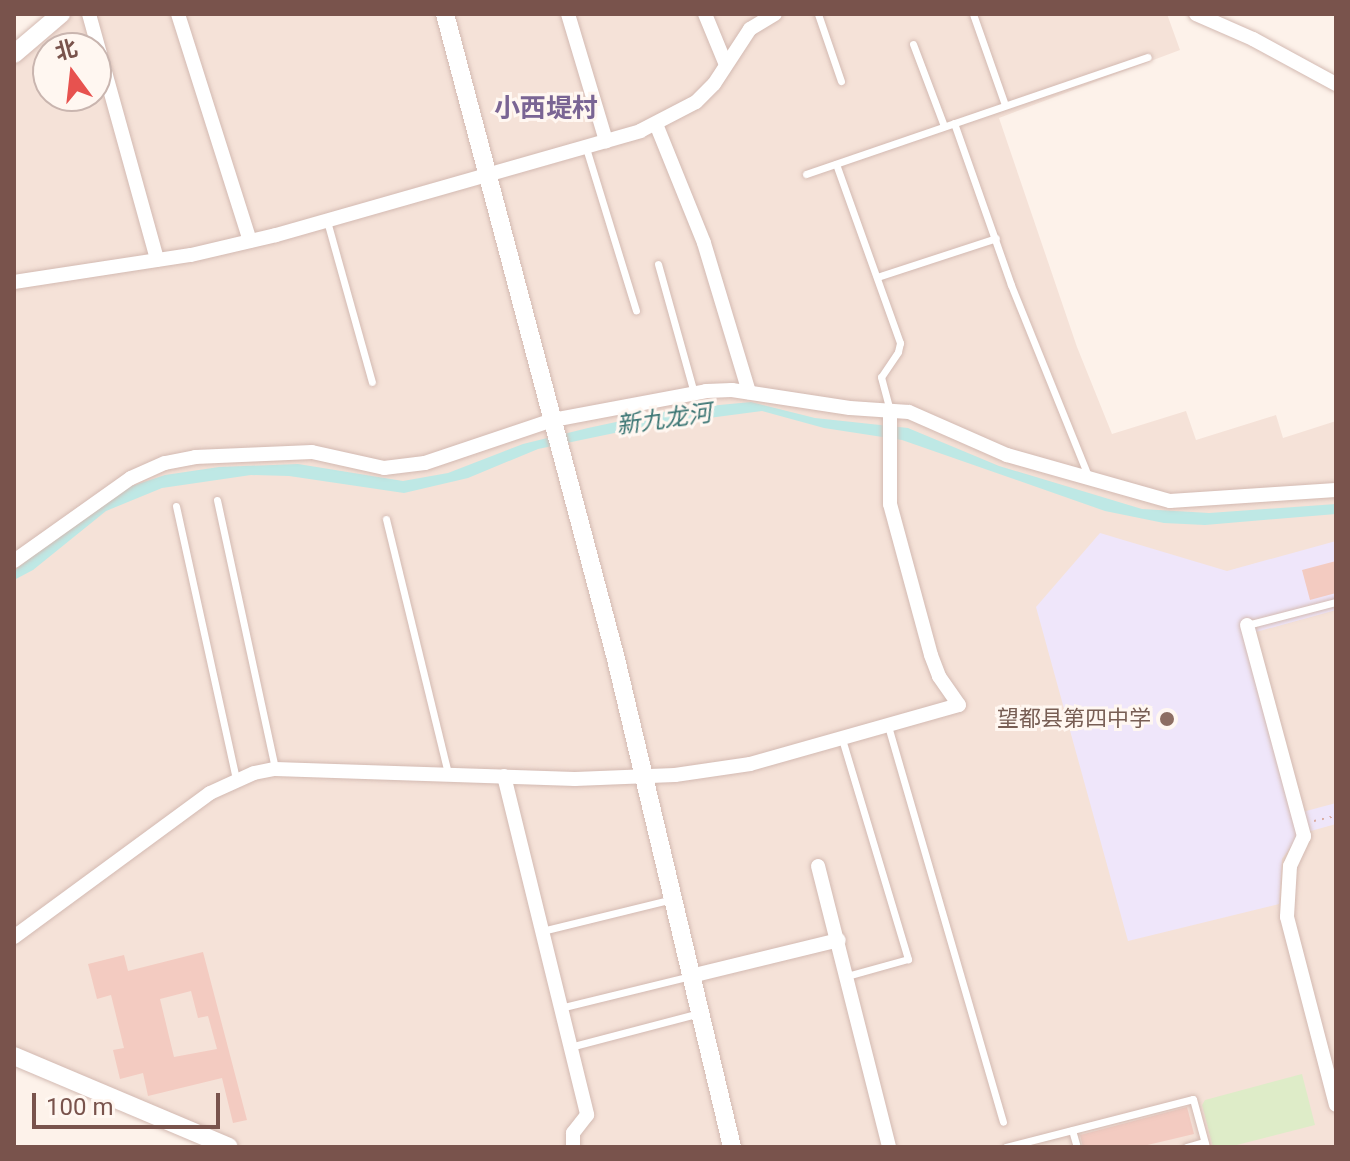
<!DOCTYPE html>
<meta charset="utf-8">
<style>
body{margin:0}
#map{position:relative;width:1350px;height:1161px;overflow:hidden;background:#fdf2ea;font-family:Roboto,"Noto Sans SC",sans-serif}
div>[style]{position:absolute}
.residential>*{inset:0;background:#f5e2d8}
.education>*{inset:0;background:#efe6fa}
.green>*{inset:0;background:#deecc8}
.water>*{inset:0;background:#bee8e5}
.building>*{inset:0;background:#f3cbc1}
.path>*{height:2px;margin-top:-1px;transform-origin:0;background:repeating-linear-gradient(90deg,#d9ada4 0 2px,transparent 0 8px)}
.roads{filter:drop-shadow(0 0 2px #d3bab2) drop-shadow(0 0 2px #d3bab2)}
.lane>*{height:7px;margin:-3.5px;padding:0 3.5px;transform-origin:3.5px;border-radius:3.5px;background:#fff}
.street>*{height:14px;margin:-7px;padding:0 7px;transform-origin:7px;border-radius:7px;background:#fff}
.secondary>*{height:18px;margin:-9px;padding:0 9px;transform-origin:9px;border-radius:9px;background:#fff}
.dots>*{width:22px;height:22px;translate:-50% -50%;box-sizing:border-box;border:4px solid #fff7f1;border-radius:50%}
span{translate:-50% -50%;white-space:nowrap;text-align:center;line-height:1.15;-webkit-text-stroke:6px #fff7f1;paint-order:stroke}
.education-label{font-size:22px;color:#785e54}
.right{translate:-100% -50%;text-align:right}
.water-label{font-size:24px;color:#3c7674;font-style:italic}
.quarter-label{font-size:26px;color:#7a6594;font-weight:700}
.frame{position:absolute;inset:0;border:16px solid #79534c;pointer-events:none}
.north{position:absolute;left:32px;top:32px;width:80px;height:80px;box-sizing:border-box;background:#fff7f1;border:2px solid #c9b5af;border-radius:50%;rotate:345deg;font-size:22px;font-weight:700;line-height:32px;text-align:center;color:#79534c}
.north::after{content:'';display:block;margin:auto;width:28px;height:36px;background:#e7524f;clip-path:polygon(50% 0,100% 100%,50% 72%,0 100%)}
.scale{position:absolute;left:32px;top:1093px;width:188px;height:36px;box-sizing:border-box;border:4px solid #79534c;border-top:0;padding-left:10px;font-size:24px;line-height:28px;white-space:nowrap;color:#79534c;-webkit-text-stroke:6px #fff7f1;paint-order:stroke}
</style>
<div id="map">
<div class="residential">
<i style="clip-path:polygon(evenodd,66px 14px,1167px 14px,1180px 50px,999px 118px,1077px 347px,1112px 434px,1186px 411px,1196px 440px,1276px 415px,1283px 438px,1336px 421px,1336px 1147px,239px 1147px,14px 1051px,14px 60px,66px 14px,48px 48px,96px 48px,96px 96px,48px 96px,48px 48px)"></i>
</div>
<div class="education">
<i style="clip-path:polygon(1100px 533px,1227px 571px,1336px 541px,1336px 610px,1245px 635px,1295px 814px,1336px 803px,1336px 824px,1300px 834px,1282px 859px,1279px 904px,1128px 941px,1036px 607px)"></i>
</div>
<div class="green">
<i style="clip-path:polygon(1302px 1074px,1315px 1125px,1229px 1147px,1213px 1147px,1202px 1105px,1205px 1100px)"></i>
</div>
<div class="water">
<i style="clip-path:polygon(751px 402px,815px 418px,908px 428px,999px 466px,1142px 509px,1209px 513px,1336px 504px,1336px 514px,1205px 525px,1164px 523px,1105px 511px,902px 440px,824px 428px,762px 411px,648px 426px,538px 449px,468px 478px,404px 493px,289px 476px,251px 475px,162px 488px,106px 511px,33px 570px,14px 580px,14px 571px,64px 530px,129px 487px,165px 475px,219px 467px,298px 464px,403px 481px,448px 473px,523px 444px,588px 428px,677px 409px)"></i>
</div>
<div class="building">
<i style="clip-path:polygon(1336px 561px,1336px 593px,1310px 600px,1302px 570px)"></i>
<i style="clip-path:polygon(evenodd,203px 952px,247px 1120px,233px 1123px,222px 1078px,148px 1096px,143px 1073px,120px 1079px,113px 1050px,124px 1048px,111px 995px,97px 999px,88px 964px,124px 955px,128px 971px,203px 952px,191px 991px,198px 1018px,208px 1016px,217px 1049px,174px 1057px,160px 999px,191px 991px)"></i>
<i style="clip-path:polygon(1187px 1107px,1194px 1134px,1139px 1147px,1083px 1147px,1080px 1135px)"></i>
</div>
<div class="path">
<i style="left:1314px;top:821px;width:23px;rotate:-13deg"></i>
</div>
<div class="roads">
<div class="lane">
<i style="left:818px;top:14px;width:71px;rotate:71.1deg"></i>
<i style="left:973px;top:14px;width:96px;rotate:70.6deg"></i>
<i style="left:913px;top:44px;width:88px;rotate:69.3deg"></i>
<i style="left:954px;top:123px;width:172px;rotate:70.6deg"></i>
<i style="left:1011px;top:285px;width:206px;rotate:68deg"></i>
<i style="left:586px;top:148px;width:170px;rotate:72.9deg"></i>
<i style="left:836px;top:164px;width:190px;rotate:70.3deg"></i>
<i style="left:900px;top:343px;width:9px;rotate:103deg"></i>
<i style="left:898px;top:352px;width:30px;rotate:124deg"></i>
<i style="left:881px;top:377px;width:35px;rotate:75deg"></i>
<i style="left:806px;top:174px;width:361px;rotate:-18.9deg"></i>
<i style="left:327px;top:221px;width:167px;rotate:74.4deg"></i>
<i style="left:658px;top:264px;width:134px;rotate:74.4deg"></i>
<i style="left:877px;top:277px;width:125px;rotate:-18.1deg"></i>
<i style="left:217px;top:500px;width:275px;rotate:77.8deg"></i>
<i style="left:176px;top:506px;width:280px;rotate:77.6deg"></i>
<i style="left:386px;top:519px;width:262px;rotate:76.3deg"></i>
<i style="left:1247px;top:625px;width:92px;rotate:-14.5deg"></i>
<i style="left:888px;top:726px;width:412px;rotate:73.8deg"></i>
<i style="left:842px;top:739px;width:230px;rotate:73.3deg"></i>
<i style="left:908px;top:959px;width:63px;rotate:164.4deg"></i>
<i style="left:542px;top:931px;width:134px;rotate:-13.8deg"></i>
<i style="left:560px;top:1008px;width:134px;rotate:-13.8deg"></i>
<i style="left:570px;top:1047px;width:134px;rotate:-14.7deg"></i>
<i style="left:1072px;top:1130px;width:18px;rotate:74deg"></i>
<i style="left:1006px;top:1147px;width:193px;rotate:-14.4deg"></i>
<i style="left:1193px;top:1099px;width:50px;rotate:74.8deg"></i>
<i style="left:1186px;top:1147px;width:19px;rotate:-16deg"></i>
</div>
<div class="street">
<i style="left:89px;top:14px;width:255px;rotate:74.5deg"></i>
<i style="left:178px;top:14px;width:238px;rotate:72.4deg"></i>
<i style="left:568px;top:14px;width:133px;rotate:73.3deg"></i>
<i style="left:705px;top:14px;width:55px;rotate:67.6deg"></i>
<i style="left:1196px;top:14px;width:62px;rotate:23.7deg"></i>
<i style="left:1253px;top:39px;width:94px;rotate:28.5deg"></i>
<i style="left:656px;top:124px;width:128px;rotate:68deg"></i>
<i style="left:704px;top:243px;width:156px;rotate:73.2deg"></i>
<i style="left:14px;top:282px;width:179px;rotate:-8.7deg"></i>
<i style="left:191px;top:255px;width:87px;rotate:-13.2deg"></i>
<i style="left:276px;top:235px;width:379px;rotate:-15.9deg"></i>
<i style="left:640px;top:131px;width:63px;rotate:-27.4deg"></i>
<i style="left:696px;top:102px;width:25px;rotate:-45deg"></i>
<i style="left:714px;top:84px;width:66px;rotate:-56.8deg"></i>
<i style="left:750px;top:29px;width:29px;rotate:-31deg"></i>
<i style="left:14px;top:561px;width:143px;rotate:-35.4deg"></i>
<i style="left:131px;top:478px;width:37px;rotate:-24deg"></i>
<i style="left:165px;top:463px;width:31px;rotate:-11deg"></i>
<i style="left:195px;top:457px;width:117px;rotate:-2.4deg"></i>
<i style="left:312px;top:452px;width:74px;rotate:12.5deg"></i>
<i style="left:384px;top:468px;width:41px;rotate:-7deg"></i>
<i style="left:425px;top:463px;width:135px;rotate:-18.6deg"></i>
<i style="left:553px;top:420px;width:156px;rotate:-10.7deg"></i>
<i style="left:706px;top:391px;width:26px;rotate:-2deg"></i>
<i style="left:732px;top:390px;width:119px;rotate:8.7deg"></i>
<i style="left:850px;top:408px;width:59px;rotate:3.9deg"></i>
<i style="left:909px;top:412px;width:107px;rotate:23.7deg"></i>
<i style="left:1007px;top:455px;width:169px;rotate:15.8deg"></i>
<i style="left:1170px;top:501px;width:166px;rotate:-3.8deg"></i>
<i style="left:1247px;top:625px;width:219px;rotate:74.9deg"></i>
<i style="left:1304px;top:836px;width:33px;rotate:115deg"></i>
<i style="left:1290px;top:866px;width:51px;rotate:93.4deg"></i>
<i style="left:1287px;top:917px;width:194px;rotate:75.4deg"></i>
<i style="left:504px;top:776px;width:349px;rotate:76.2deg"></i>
<i style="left:587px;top:1115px;width:23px;rotate:128deg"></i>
<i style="left:573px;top:1133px;width:14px;rotate:90deg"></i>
<i style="left:818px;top:866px;width:290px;rotate:75.8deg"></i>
<i style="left:14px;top:937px;width:243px;rotate:-36.3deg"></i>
<i style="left:210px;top:793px;width:48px;rotate:-24.4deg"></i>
<i style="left:254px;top:773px;width:21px;rotate:-11deg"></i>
<i style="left:275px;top:769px;width:300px;rotate:1.9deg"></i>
<i style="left:575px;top:779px;width:100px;rotate:-2.3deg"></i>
<i style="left:675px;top:775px;width:76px;rotate:-8.3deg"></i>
<i style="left:750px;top:764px;width:217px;rotate:-15.8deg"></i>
<i style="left:959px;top:705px;width:35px;rotate:-125deg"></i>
<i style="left:939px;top:676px;width:22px;rotate:-111deg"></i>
<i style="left:931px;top:655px;width:156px;rotate:-105.2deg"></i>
<i style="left:890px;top:504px;width:93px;rotate:-90deg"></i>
<i style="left:691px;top:976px;width:152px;rotate:-13.7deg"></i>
</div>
<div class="secondary">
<i style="left:445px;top:14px;width:663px;rotate:75.15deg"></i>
<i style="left:615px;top:655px;width:506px;rotate:76.62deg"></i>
<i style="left:14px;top:54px;width:62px;rotate:-40.4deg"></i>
<i style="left:14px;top:1056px;width:233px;rotate:22.9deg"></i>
</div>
</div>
<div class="dots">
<i style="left:1167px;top:719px;background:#8d6e63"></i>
</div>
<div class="education-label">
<span class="right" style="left:1151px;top:719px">望都县第四中学</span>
</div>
<div class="water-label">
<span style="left:664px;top:420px;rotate:-8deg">新九龙河</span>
</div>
<div class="quarter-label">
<span style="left:546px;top:109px">小西堤村</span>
</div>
<div class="frame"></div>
<div class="north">北</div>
<div class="scale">100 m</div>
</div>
